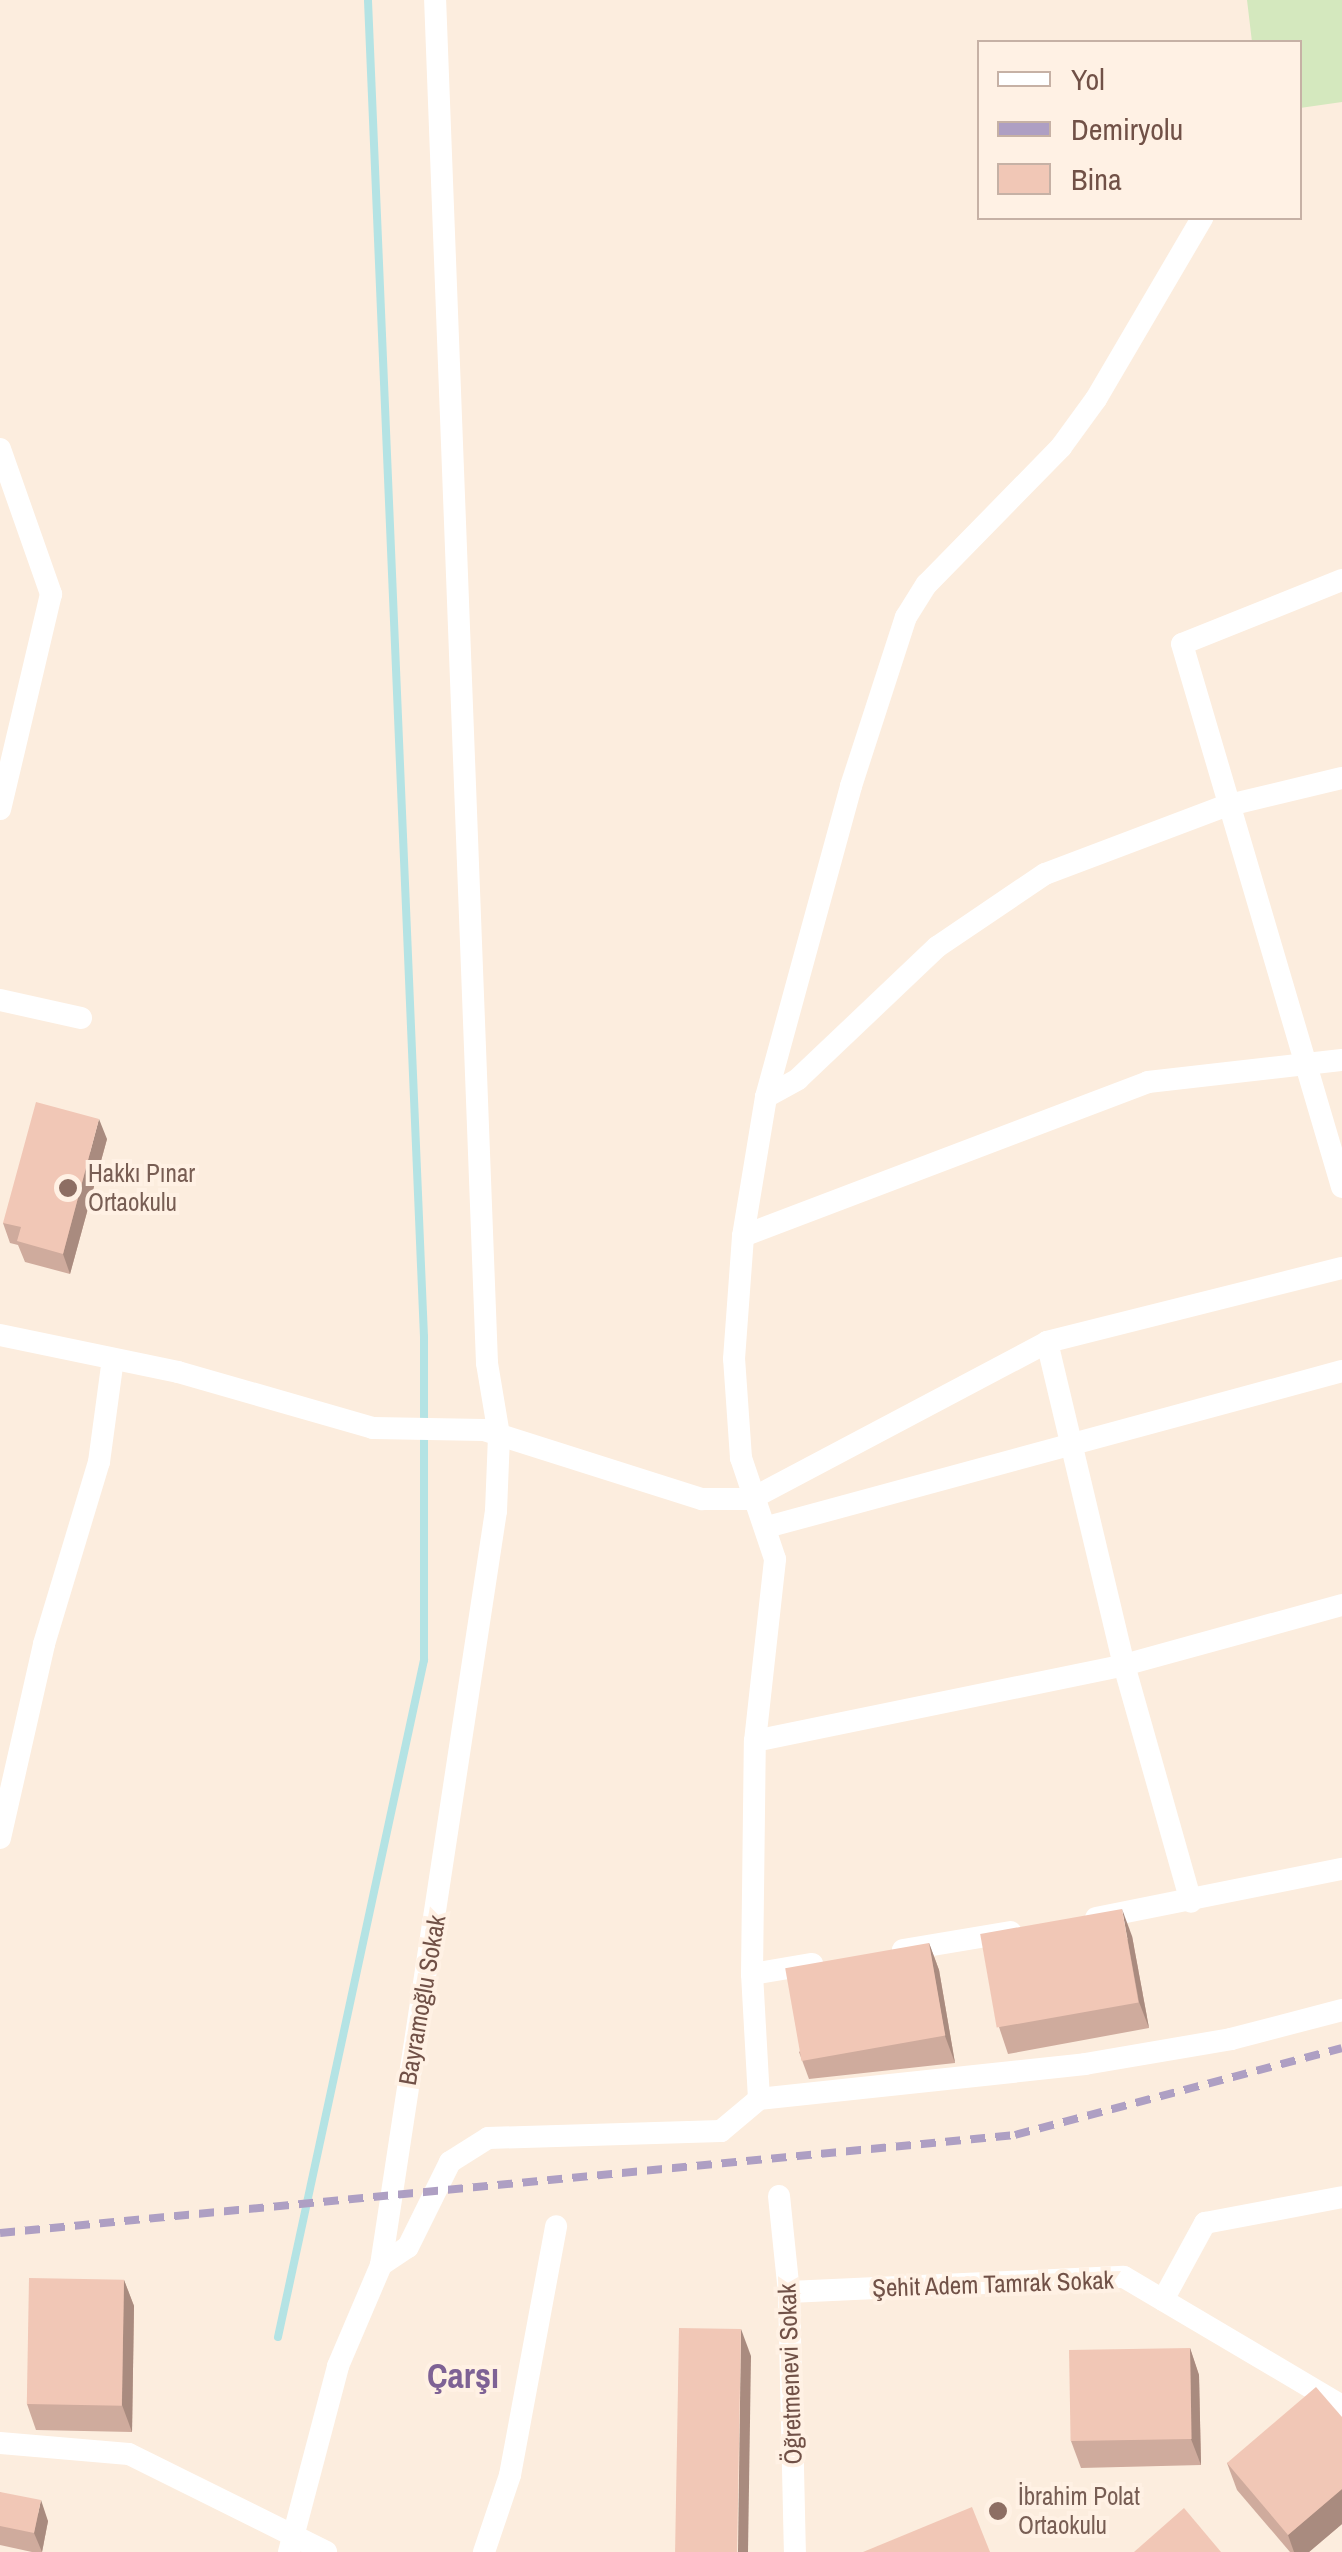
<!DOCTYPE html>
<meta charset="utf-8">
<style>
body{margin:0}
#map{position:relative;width:1342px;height:2552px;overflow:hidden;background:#fcedde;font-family:"Archivo Narrow",sans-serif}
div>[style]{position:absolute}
.green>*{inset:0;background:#d4e8be}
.stream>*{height:8px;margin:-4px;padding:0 4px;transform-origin:4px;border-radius:4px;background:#b4e3e4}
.street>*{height:22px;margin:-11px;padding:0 11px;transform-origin:11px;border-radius:11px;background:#fff}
.rail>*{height:8px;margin-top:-4px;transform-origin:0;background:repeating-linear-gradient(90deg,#ae9fc3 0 15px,transparent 0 25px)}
.wall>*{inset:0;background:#cfab9d}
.shaded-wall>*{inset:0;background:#a98b7f}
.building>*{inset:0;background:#f1c7b6;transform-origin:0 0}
.dots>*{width:28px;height:28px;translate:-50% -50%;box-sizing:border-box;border:5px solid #fff1e4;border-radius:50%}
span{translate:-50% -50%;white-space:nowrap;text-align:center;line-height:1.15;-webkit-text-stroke:8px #fff1e4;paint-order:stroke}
.education-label{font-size:25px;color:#785e54}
.left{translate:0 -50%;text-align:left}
.street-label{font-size:25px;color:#715147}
.district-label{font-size:35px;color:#7e6295;font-weight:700}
.legend{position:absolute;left:977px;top:40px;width:325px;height:180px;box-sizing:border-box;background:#fff1e4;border:2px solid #c6b1a5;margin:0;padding:12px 18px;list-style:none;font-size:30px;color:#715147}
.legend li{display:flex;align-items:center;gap:20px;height:50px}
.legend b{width:50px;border:2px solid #c6b1a5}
</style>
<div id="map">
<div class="green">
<i style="clip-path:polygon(1247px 0,1342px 0,1342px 102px,1300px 108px,1300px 42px,1252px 42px)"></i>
</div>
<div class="stream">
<i style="left:278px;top:2337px;width:693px;rotate:-77.83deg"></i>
<i style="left:424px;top:1660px;width:323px;rotate:-90deg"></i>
<i style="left:424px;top:1337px;width:1338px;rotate:-92.4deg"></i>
</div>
<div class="street">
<i style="left:0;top:449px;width:154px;rotate:70.6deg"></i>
<i style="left:51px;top:594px;width:221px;rotate:103.3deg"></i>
<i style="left:1342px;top:580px;width:172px;rotate:158.2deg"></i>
<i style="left:1182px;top:644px;width:566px;rotate:73.58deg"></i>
<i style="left:0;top:1000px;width:83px;rotate:12.5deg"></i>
<i style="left:766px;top:1097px;width:37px;rotate:-29deg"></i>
<i style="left:798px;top:1079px;width:192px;rotate:-43.5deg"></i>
<i style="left:937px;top:947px;width:130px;rotate:-34.1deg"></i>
<i style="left:1045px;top:874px;width:192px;rotate:-20.7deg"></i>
<i style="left:1225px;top:806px;width:120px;rotate:-13.5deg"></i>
<i style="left:743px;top:1236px;width:433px;rotate:-20.8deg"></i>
<i style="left:1148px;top:1082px;width:195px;rotate:-6.5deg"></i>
<i style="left:0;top:1335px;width:182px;rotate:11.7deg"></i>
<i style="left:178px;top:1372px;width:203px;rotate:16deg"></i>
<i style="left:373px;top:1428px;width:111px;rotate:1deg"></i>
<i style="left:484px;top:1430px;width:229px;rotate:17.6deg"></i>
<i style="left:702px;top:1499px;width:49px"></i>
<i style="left:751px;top:1499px;width:335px;rotate:-27.9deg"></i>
<i style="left:1047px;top:1342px;width:304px;rotate:-14.1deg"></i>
<i style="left:1047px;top:1342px;width:332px;rotate:76.6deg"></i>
<i style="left:1124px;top:1665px;width:246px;rotate:74.2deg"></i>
<i style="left:767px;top:1527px;width:596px;rotate:-15.18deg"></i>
<i style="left:755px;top:1741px;width:377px;rotate:-11.6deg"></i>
<i style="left:1124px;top:1665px;width:226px;rotate:-15.4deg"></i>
<i style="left:0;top:1838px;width:199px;rotate:-77.2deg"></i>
<i style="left:44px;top:1644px;width:190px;rotate:-73.2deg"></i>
<i style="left:99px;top:1462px;width:104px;rotate:-82.3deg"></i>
<i style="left:1096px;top:1918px;width:251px;rotate:-11.3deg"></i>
<i style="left:903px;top:1950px;width:109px;rotate:-9.5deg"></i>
<i style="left:752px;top:1974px;width:61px;rotate:-9.5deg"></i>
<i style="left:759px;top:2099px;width:125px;rotate:-93.2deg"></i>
<i style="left:752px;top:1974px;width:233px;rotate:-89.3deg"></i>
<i style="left:755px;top:1741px;width:183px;rotate:-83.7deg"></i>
<i style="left:775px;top:1559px;width:107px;rotate:-108.6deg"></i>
<i style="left:741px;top:1458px;width:99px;rotate:-94deg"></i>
<i style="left:734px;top:1359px;width:123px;rotate:-85.8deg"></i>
<i style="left:743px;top:1236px;width:141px;rotate:-80.6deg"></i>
<i style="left:766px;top:1097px;width:322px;rotate:-74.7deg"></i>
<i style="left:851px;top:786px;width:178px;rotate:-72deg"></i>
<i style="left:906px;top:617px;width:39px;rotate:-58deg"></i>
<i style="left:927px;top:584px;width:192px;rotate:-45.6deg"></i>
<i style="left:1061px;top:447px;width:59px;rotate:-53.9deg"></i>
<i style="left:1096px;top:399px;width:210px;rotate:-59.6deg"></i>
<i style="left:779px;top:2196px;width:97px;rotate:84.1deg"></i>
<i style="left:789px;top:2292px;width:260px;rotate:88.7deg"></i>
<i style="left:381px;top:2265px;width:32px;rotate:-34deg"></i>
<i style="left:408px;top:2247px;width:95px;rotate:-63.7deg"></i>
<i style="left:450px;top:2162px;width:45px;rotate:-32.3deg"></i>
<i style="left:488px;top:2138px;width:233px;rotate:-1.7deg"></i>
<i style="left:721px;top:2131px;width:50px;rotate:-40.1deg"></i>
<i style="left:759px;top:2099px;width:328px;rotate:-6.1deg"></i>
<i style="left:1085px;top:2064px;width:148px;rotate:-9.7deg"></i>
<i style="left:1231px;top:2039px;width:115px;rotate:-14.6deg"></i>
<i style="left:789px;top:2292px;width:335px;rotate:-2.6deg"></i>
<i style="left:1124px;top:2277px;width:253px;rotate:30.6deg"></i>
<i style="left:1163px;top:2300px;width:88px;rotate:-61.4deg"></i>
<i style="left:1205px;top:2223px;width:139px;rotate:-10.7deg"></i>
<i style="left:0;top:2443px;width:129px;rotate:4.9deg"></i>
<i style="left:129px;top:2454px;width:220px;rotate:26.4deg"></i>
<i style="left:289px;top:2552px;width:192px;rotate:-75.2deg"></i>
<i style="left:338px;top:2366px;width:110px;rotate:-66.9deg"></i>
<i style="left:381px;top:2265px;width:763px;rotate:-81.33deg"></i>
<i style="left:496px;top:1511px;width:76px;rotate:-87.7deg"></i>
<i style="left:499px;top:1435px;width:73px;rotate:-99.5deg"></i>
<i style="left:487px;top:1363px;width:1364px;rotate:-92.18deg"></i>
<i style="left:484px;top:2552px;width:81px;rotate:-71.3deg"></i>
<i style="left:510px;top:2475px;width:253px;rotate:-79.5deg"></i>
</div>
<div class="rail">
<i style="left:0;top:2233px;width:1020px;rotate:-5.51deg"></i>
<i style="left:1015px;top:2135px;width:338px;rotate:-14.9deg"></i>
</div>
<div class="wall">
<i style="clip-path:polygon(107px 1139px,70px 1274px,25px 1262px,18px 1245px,10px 1243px,3px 1223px)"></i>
<i style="clip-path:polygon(1132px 1936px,1149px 2028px,1008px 2054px,999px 2027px)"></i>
<i style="clip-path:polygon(929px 1943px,939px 1970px,955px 2063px,809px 2079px,799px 2052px)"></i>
<i style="clip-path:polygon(124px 2280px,134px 2306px,132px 2432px,36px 2430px,27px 2404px)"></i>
<i style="clip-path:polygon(1190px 2348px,1199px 2375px,1201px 2465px,1081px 2468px,1071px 2441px)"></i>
<i style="clip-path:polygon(1342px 2417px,1342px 2524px,1309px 2552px,1290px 2552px,1237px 2490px,1227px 2463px)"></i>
<i style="clip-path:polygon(0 2492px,48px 2521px,42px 2552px,32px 2552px,0 2545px)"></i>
</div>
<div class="shaded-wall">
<i style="clip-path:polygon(99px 1119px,107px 1139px,70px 1274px,63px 1254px)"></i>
<i style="clip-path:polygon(1122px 1909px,1132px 1936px,1149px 2028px,1139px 2002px)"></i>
<i style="clip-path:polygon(929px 1943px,939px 1970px,955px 2063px,945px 2036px)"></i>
<i style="clip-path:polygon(124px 2280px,134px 2306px,132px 2432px,122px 2405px)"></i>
<i style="clip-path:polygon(741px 2329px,751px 2356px,748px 2552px,738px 2552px)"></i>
<i style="clip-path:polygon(1190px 2348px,1199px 2375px,1201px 2465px,1191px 2439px)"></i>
<i style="clip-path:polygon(1342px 2489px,1342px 2524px,1309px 2552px,1294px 2552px,1288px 2535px)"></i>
<i style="clip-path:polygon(41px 2500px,48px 2521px,42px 2552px,34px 2533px)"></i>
</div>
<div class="building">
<i style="clip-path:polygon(36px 1102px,99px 1119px,63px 1254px,17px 1241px,21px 1227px,3px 1223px)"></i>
<i style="left:1122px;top:1909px;width:95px;height:144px;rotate:80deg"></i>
<i style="left:929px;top:1943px;width:94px;height:146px;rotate:80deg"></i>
<i style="left:29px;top:2278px;width:95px;height:126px;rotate:1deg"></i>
<i style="left:679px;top:2328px;width:62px;height:224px;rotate:1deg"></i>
<i style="left:1190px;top:2348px;width:91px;height:121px;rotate:89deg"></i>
<i style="clip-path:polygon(1316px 2387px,1342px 2417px,1342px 2489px,1288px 2535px,1227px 2463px)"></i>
<i style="clip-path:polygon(0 2492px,41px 2500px,34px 2533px,0 2526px)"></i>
<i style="clip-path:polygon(972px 2507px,990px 2552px,863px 2552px)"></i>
<i style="clip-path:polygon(1184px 2508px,1221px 2552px,1134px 2552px)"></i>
</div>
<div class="dots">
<i style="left:68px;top:1188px;background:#8d6e63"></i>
<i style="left:998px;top:2511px;background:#8d6e63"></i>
</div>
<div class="education-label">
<span class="left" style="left:88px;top:1188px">Hakkı Pınar<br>Ortaokulu</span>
<span class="left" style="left:1018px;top:2511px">İbrahim Polat<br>Ortaokulu</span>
</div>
<div class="street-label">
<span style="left:422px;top:2000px;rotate:-80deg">Bayramoğlu Sokak</span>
<span style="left:993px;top:2284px;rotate:-2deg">Şehit Adem Tamrak Sokak</span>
<span style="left:790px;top:2374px;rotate:-92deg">Öğretmenevi Sokak</span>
</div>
<div class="district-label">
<span style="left:463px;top:2376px">Çarşı</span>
</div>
<ul class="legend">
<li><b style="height:12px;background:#fff"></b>Yol</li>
<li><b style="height:12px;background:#ae9fc3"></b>Demiryolu</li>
<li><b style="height:28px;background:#f1c7b6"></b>Bina</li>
</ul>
</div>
